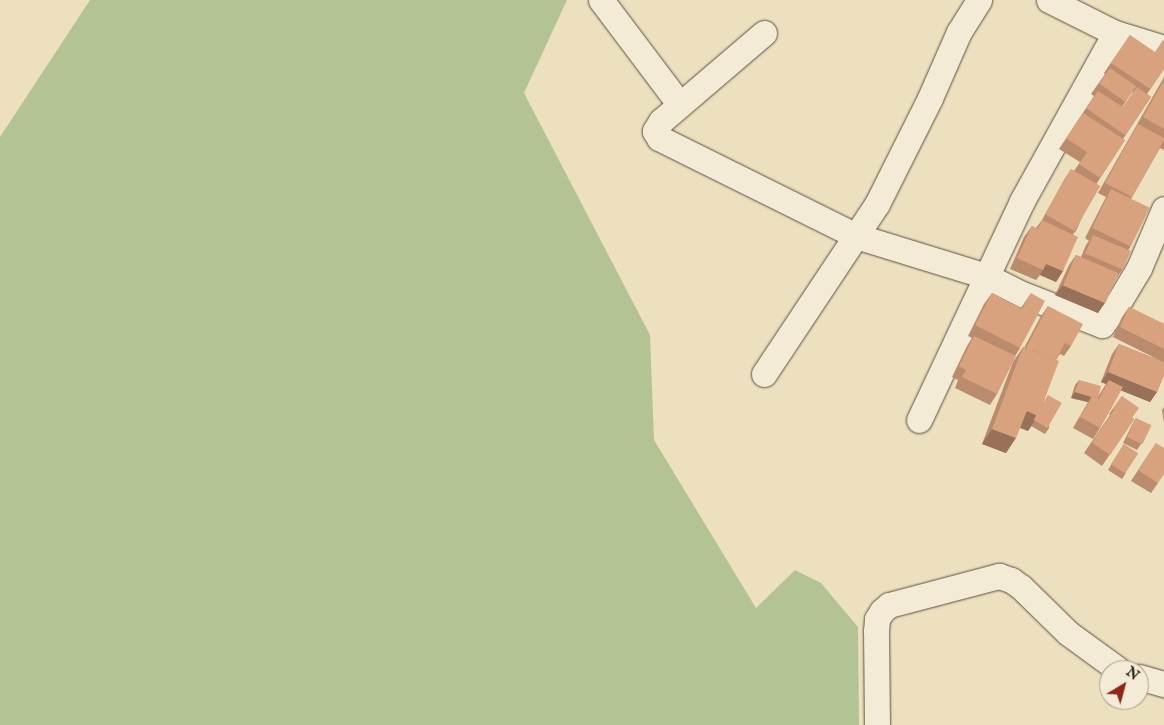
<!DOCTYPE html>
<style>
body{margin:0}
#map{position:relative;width:1164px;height:725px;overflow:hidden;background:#ede0be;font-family:"IM FELL English",serif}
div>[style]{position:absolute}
.green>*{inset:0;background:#b4c394}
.roads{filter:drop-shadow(0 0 1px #5a5040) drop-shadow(0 0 1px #5a5040)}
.minor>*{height:25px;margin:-12.5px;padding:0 12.5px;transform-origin:12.5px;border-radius:12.5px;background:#f3ebd5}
.wall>*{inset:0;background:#ba8b6c}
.shaded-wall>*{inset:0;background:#977158}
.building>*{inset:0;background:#d8a27e;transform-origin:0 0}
span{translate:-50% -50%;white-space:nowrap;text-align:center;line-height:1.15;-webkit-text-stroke:4px #f3ebd5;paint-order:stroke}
.north{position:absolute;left:1099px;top:660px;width:50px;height:50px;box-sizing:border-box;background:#f3ebd5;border:1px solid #a29a89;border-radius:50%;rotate:37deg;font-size:14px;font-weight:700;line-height:20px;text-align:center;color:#292016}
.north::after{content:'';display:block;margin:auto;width:18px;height:22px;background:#8f2418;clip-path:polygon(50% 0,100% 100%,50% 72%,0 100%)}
</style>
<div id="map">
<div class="green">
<i style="clip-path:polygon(90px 0,567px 0,524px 93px,650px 335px,654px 440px,756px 608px,795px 570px,821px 583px,858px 627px,859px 725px,0 725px,0 137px)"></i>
</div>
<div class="roads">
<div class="minor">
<i style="left:601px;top:0;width:131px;rotate:53deg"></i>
<i style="left:1049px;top:0;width:74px;rotate:26.6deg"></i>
<i style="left:1115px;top:33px;width:51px;rotate:17deg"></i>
<i style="left:764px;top:33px;width:135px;rotate:139.5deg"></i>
<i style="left:661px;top:121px;width:12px;rotate:121deg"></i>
<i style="left:655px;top:131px;width:8px;rotate:60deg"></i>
<i style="left:659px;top:138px;width:220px;rotate:26.4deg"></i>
<i style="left:856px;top:236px;width:136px;rotate:17.1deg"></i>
<i style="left:986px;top:276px;width:40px;rotate:26.6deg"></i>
<i style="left:1022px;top:294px;width:86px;rotate:21.2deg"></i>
<i style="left:1102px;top:325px;width:21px;rotate:-53deg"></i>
<i style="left:1115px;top:308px;width:47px;rotate:-59deg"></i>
<i style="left:1139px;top:268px;width:64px;rotate:-67deg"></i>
<i style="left:764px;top:374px;width:204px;rotate:-56.4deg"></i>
<i style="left:877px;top:204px;width:119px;rotate:-63.4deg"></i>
<i style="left:930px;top:98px;width:72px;rotate:-66.3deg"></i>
<i style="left:959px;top:32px;width:38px;rotate:-58deg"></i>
<i style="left:919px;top:420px;width:242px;rotate:-64.8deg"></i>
<i style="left:1022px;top:201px;width:192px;rotate:-61deg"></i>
<i style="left:1139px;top:677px;width:26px;rotate:16deg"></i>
<i style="left:877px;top:725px;width:94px;rotate:-90.6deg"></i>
<i style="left:876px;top:631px;width:12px;rotate:-85deg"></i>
<i style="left:877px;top:619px;width:9px;rotate:-58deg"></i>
<i style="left:882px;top:611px;width:9px;rotate:-41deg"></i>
<i style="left:889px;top:605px;width:114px;rotate:-14.8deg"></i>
<i style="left:999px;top:576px;width:13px;rotate:18deg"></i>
<i style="left:1011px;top:580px;width:12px;rotate:35deg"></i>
<i style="left:1021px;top:587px;width:66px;rotate:44.4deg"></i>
<i style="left:1068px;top:633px;width:63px;rotate:36deg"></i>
</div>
</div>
<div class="wall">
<i style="clip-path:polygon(evenodd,1130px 35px,1164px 69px,1147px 94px,1151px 97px,1123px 139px,1125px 140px,1097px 183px,1076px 231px,1073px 234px,1063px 271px,1056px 282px,1040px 275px,1036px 280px,1010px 269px,1024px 237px,1032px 226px,1036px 228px,1042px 220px,1064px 180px,1071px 169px,1074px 171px,1080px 162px,1059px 149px,1094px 96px,1091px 94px,1105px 74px,1104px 73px,1130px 35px,1132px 92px,1133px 93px,1123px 107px,1122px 107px,1132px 92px)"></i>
<i style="clip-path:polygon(1164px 77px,1164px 150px,1160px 148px,1131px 199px,1130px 248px,1128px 250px,1122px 270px,1115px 280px,1098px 313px,1055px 295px,1069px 265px,1076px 255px,1081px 257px,1086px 245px,1089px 241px,1085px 238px,1106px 197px,1098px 193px)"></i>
<i style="clip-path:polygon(992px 293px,1021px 308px,1031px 293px,1020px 348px,1015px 356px,997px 394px,990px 405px,955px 388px,958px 380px,952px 377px,967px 346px,972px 338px,968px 336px,984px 304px)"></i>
<i style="clip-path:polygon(1048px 306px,1071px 346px,1064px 356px,1060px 354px,1056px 360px,1043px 404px,1048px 395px,1049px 428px,1045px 434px,1031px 426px,1032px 425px,1028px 431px,1020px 428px,1006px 453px,982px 444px,1013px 362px,1023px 347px,1024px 348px,1041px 316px)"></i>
<i style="clip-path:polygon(1129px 307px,1164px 324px,1164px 375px,1157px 392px,1150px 402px,1121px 390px,1100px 428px,1093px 439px,1073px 428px,1088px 402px,1071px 398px,1075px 385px,1079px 380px,1098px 397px,1106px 384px,1101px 382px,1112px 354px,1119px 344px,1159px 360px,1113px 337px,1122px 317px)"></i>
<i style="clip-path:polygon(1122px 396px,1132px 418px,1134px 419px,1102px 466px,1084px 453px,1110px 415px,1109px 414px)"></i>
<i style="clip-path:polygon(1164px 407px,1164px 423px,1162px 410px)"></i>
<i style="clip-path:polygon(1136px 418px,1141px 444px,1137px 450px,1123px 443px,1133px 423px)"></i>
<i style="clip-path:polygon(1156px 443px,1158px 483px,1151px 493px,1131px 481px)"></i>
<i style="clip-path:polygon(1124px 444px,1126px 473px,1122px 479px,1108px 470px)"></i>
</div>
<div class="shaded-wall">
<i style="clip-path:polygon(1046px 264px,1063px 271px,1056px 282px,1040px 275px)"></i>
<i style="clip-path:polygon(1063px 285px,1105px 303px,1098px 313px,1055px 295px)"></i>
<i style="clip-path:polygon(1108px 372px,1157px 392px,1150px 402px,1107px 385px,1109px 380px,1106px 384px,1101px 382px)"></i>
<i style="clip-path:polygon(1075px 392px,1091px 397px,1088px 402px,1071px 398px)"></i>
<i style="clip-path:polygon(1027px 411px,1038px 416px,1028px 431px,1016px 426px)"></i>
<i style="clip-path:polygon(992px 429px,1016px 438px,1006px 453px,982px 444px)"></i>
</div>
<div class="building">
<i style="clip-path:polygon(1130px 35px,1155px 52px,1163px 40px,1164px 41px,1164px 69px,1150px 89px,1111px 63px)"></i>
<i style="left:1110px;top:68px;width:32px;height:19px;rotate:35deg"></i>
<i style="clip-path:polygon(1164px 80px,1164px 129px,1143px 117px)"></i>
<i style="clip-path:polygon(1137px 87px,1151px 97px,1125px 135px,1086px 108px,1098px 91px,1123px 107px)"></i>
<i style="clip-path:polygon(1083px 113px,1125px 140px,1100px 178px,1079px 164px,1087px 152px,1066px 138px)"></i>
<i style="clip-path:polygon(1138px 124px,1164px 138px,1164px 140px,1132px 197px,1105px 183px)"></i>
<i style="left:1071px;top:169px;width:34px;height:52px;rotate:30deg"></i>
<i style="left:1111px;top:189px;width:43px;height:43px;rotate:26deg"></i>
<i style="clip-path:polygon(1042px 220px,1078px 237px,1063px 271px,1046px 264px,1043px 270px,1017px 258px,1032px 226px,1038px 229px)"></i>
<i style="left:1093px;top:235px;width:41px;height:20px;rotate:23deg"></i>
<i style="left:1076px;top:255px;width:46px;height:33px;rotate:23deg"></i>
<i style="clip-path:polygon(992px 293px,1022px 309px,1031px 293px,1045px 301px,1020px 348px,975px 325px)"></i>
<i style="clip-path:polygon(1048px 306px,1083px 324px,1071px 346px,1065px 343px,1056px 360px,1026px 348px)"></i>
<i style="clip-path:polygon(1129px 307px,1164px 324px,1164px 349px,1120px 327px)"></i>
<i style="clip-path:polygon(974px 336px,1016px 356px,997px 394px,962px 377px,966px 370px,959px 366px)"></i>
<i style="clip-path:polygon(1119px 344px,1164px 362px,1164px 375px,1157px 392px,1108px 372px)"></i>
<i style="clip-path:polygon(1023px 347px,1059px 361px,1038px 416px,1027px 411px,1016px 438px,992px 429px)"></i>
<i style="clip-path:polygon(1079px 380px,1101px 386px,1098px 398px,1093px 395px,1092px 397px,1075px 392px)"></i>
<i style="clip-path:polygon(1109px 380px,1123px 387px,1100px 428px,1080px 417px,1093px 395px,1099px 399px)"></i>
<i style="left:1048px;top:395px;width:16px;height:29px;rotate:30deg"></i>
<i style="clip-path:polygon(1122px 396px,1139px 408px,1132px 418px,1116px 407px,1114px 410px,1113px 409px)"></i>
<i style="left:1116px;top:407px;width:22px;height:43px;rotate:34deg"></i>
<i style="left:1136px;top:418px;width:17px;height:21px;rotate:25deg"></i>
<i style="clip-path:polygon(1156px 443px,1164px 448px,1164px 474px,1158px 483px,1138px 470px)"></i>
<i style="left:1124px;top:444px;width:17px;height:24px;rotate:33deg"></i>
</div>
<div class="north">N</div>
</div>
